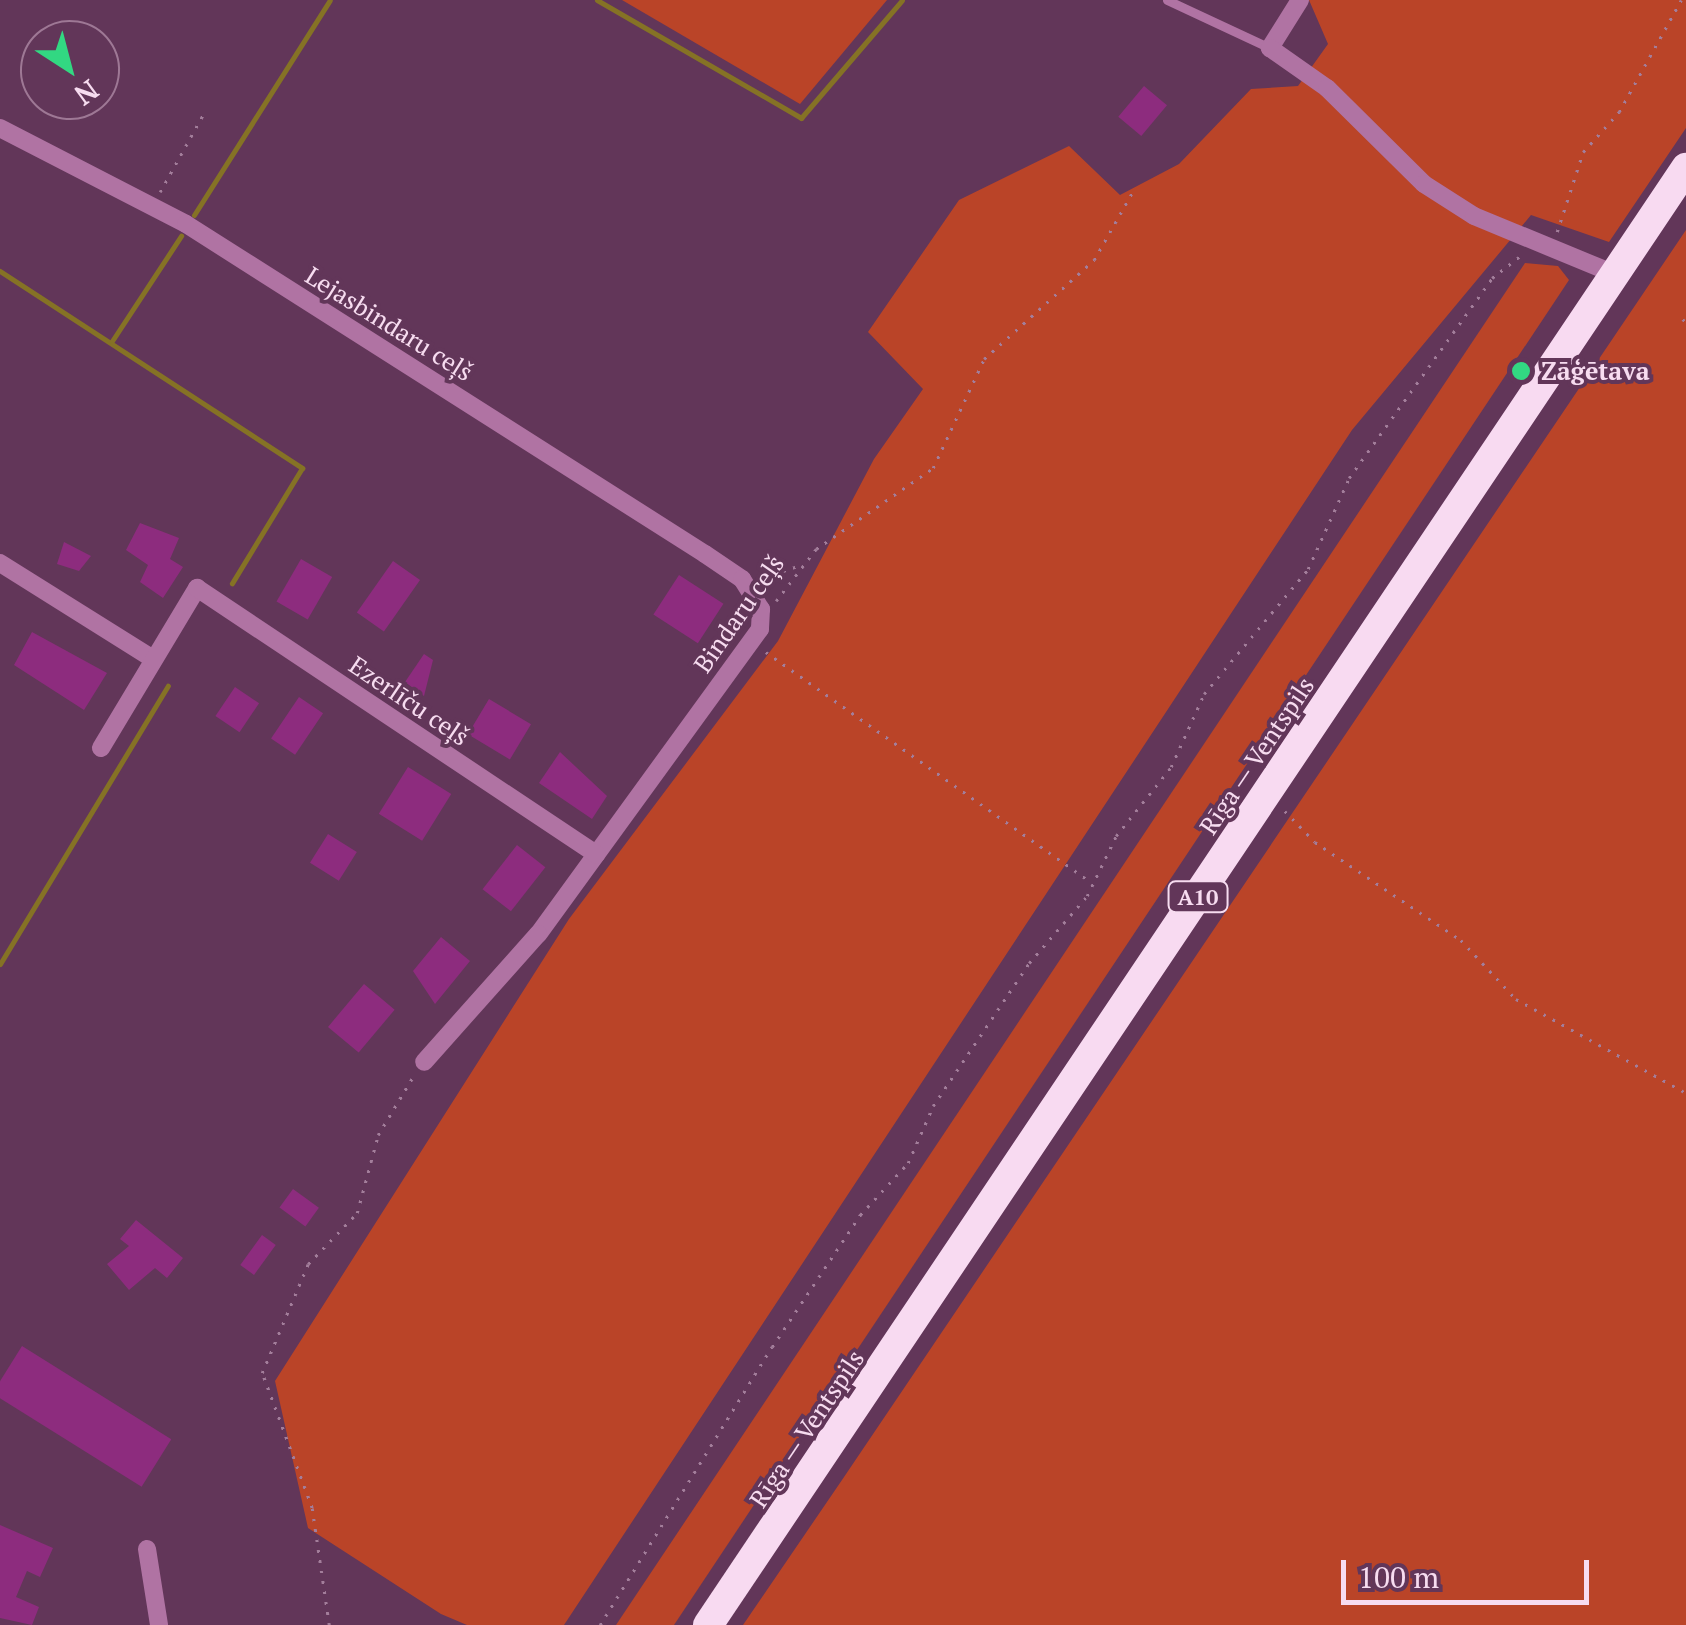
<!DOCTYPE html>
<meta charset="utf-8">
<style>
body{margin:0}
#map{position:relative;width:1686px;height:1625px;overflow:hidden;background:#623659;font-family:"PT Serif",serif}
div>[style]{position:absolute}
.green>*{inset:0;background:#ba4428}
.stream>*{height:5px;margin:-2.5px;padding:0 2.5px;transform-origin:2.5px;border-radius:2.5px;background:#857225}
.building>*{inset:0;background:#8d2c7e;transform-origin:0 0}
.path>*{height:2.5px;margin-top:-1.25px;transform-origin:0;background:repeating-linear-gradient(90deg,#a37e9b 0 2.5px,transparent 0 10.5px)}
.lane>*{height:9px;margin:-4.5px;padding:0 4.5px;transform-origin:4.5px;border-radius:4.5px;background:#b073a3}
.street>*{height:18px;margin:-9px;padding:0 9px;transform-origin:9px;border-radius:9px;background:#b073a3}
.highway>*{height:30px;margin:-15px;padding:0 15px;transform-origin:15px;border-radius:15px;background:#f8daf1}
.dots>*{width:28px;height:28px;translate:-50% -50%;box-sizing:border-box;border:5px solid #623659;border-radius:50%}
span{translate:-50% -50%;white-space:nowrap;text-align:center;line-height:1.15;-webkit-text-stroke:8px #623659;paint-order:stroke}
.shield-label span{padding:2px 8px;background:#623659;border:2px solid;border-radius:8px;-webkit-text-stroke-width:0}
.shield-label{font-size:22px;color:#f7dcf0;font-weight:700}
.street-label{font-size:25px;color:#f7dcf0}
.poi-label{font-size:25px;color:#f7dcf0;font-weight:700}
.left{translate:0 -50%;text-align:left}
.north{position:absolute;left:20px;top:20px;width:100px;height:100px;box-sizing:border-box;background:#623659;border:2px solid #9e7895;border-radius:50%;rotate:144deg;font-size:28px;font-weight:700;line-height:40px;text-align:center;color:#f7dcf0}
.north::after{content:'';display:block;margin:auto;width:35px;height:45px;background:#32d882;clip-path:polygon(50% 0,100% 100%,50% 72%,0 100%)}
.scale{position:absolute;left:1341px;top:1560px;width:248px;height:45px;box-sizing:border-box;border:5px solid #f7dcf0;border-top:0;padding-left:12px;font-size:30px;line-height:35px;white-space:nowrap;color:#f7dcf0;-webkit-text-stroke:8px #623659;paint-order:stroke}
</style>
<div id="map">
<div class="green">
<i style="clip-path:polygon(622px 0,887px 0,800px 104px)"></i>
<i style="clip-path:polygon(1309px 0,1686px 0,1686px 128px,1609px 242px,1531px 215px,1352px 430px,564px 1625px,467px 1625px,441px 1614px,308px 1528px,275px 1381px,569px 919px,778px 641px,874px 459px,923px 389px,868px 332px,959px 200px,1069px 146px,1120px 195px,1179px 164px,1251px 89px,1298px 86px,1328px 44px)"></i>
<i style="clip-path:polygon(1686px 230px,1686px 1625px,743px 1625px,842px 1480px)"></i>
<i style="clip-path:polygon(1525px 263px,1558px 266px,1569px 280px,674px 1625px,616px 1625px)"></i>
</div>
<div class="stream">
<i style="left:597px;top:0;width:236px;rotate:30deg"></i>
<i style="left:801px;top:118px;width:155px;rotate:-49.4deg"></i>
<i style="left:194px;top:215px;width:254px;rotate:-57.7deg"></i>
<i style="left:0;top:271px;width:361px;rotate:33.1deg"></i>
<i style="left:302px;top:468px;width:135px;rotate:121.3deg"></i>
<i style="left:112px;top:341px;width:126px;rotate:-56.7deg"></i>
<i style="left:0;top:964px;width:325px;rotate:-58.9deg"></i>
</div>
<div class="building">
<i style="left:1144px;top:86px;width:30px;height:40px;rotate:40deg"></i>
<i style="clip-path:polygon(140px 523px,179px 538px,170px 559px,183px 567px,163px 598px,140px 582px,148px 565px,126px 550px)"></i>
<i style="clip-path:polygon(64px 542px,91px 556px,79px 571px,57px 564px)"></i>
<i style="left:301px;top:559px;width:36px;height:49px;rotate:30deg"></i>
<i style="left:393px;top:561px;width:33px;height:63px;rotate:35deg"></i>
<i style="left:679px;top:575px;width:53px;height:47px;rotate:33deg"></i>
<i style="clip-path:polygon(32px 632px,107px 673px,84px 710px,14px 665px)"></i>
<i style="clip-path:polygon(424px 654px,433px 660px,424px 696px,405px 682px)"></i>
<i style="left:235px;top:687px;width:29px;height:35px;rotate:34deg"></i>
<i style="left:299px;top:697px;width:29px;height:50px;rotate:34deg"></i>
<i style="left:489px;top:699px;width:49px;height:41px;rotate:31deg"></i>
<i style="clip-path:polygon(560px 752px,607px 796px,592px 819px,539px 783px)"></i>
<i style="left:408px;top:767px;width:51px;height:55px;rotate:32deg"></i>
<i style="left:328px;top:834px;width:34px;height:34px;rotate:32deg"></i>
<i style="left:517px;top:845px;width:36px;height:56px;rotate:38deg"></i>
<i style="clip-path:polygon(441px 937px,470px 961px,435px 1004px,413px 971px)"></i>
<i style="left:364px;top:984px;width:40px;height:56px;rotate:40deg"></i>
<i style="left:293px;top:1189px;width:32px;height:23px;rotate:36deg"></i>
<i style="clip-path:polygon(136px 1220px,183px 1258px,167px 1278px,155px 1268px,129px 1290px,107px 1264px,129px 1246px,120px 1239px)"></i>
<i style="left:262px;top:1235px;width:17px;height:37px;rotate:36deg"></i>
<i style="left:22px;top:1346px;width:176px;height:56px;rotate:32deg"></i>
<i style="clip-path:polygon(0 1525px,53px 1548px,40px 1577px,27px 1571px,16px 1597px,39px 1607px,32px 1625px,0 1618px)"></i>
</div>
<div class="path">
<i style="left:160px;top:192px;width:90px;rotate:-60.9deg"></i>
<i style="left:1557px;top:232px;width:84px;rotate:-72deg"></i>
<i style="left:1583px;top:152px;width:54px;rotate:-48deg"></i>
<i style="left:1619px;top:112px;width:128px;rotate:-61deg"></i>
<i style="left:1683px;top:319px;width:5px;rotate:53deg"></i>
<i style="left:763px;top:578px;width:37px;rotate:-19deg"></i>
<i style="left:776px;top:601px;width:66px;rotate:-52.4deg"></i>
<i style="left:816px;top:549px;width:142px;rotate:-34.7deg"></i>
<i style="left:933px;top:468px;width:120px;rotate:-64.9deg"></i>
<i style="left:984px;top:359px;width:148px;rotate:-42deg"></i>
<i style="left:1094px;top:260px;width:79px;rotate:-60.5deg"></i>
<i style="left:766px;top:652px;width:397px;rotate:35.3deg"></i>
<i style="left:1285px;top:811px;width:43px;rotate:45.9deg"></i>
<i style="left:1315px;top:842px;width:176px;rotate:33.9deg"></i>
<i style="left:1461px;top:940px;width:81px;rotate:47deg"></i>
<i style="left:1516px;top:999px;width:194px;rotate:28.9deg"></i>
<i style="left:329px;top:1625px;width:118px;rotate:-98.3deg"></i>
<i style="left:312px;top:1508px;width:144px;rotate:-110.3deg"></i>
<i style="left:262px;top:1373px;width:118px;rotate:-67.1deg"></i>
<i style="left:308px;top:1264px;width:71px;rotate:-46.1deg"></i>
<i style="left:357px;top:1213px;width:81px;rotate:-74.9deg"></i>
<i style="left:378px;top:1135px;width:70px;rotate:-59deg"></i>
<i style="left:600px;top:1625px;width:327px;rotate:-58.3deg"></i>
<i style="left:772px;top:1347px;width:159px;rotate:-56.3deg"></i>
<i style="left:860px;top:1215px;width:71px;rotate:-47.3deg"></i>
<i style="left:908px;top:1163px;width:62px;rotate:-66.3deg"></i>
<i style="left:933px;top:1106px;width:172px;rotate:-56.1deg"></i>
<i style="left:1029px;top:963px;width:89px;rotate:-49.1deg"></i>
<i style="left:1087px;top:896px;width:67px;rotate:-64.2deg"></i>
<i style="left:1116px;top:836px;width:88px;rotate:-51.4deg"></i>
<i style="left:1171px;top:767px;width:80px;rotate:-65.7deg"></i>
<i style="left:1204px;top:694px;width:163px;rotate:-50.2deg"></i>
<i style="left:1308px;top:569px;width:100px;rotate:-65.7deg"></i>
<i style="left:1349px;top:478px;width:246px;rotate:-54.4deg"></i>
<i style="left:1492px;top:278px;width:37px;rotate:-38deg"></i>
</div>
<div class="lane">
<i style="left:1167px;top:0;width:114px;rotate:25deg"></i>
</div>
<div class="street">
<i style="left:1300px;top:0;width:57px;rotate:122deg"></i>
<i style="left:1270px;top:48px;width:70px;rotate:35.1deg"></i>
<i style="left:1327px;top:88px;width:136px;rotate:44.7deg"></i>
<i style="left:1424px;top:184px;width:59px;rotate:32.6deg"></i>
<i style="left:1474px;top:216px;width:152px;rotate:22.4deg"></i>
<i style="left:0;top:128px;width:209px;rotate:27.3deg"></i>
<i style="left:186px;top:224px;width:615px;rotate:32.45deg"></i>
<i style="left:705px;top:554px;width:45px;rotate:34deg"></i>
<i style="left:742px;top:579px;width:36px;rotate:58deg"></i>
<i style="left:761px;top:609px;width:20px;rotate:93deg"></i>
<i style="left:760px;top:629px;width:377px;rotate:126deg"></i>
<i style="left:538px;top:934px;width:171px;rotate:131.7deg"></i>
<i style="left:0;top:563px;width:181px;rotate:32.1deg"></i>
<i style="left:101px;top:748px;width:187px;rotate:-59deg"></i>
<i style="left:197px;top:588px;width:480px;rotate:33.7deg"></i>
<i style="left:147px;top:1549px;width:77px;rotate:81deg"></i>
</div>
<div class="highway">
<i style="left:708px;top:1625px;width:1755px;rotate:-56.13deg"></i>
</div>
<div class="dots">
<i style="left:1521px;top:371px;background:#32d882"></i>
</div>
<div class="shield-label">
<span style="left:1198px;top:897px">A10</span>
</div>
<div class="street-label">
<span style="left:389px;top:324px;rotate:32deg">Lejasbindaru ceļš</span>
<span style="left:739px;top:614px;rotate:-55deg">Bindaru ceļš</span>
<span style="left:409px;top:701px;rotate:34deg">Ezerlīču ceļš</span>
<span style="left:1257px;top:756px;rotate:-56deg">Rīga — Ventspils</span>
<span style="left:807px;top:1429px;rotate:-56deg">Rīga — Ventspils</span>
</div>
<div class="poi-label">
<span class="left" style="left:1541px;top:371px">Zāģētava</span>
</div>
<div class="north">N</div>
<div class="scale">100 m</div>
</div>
